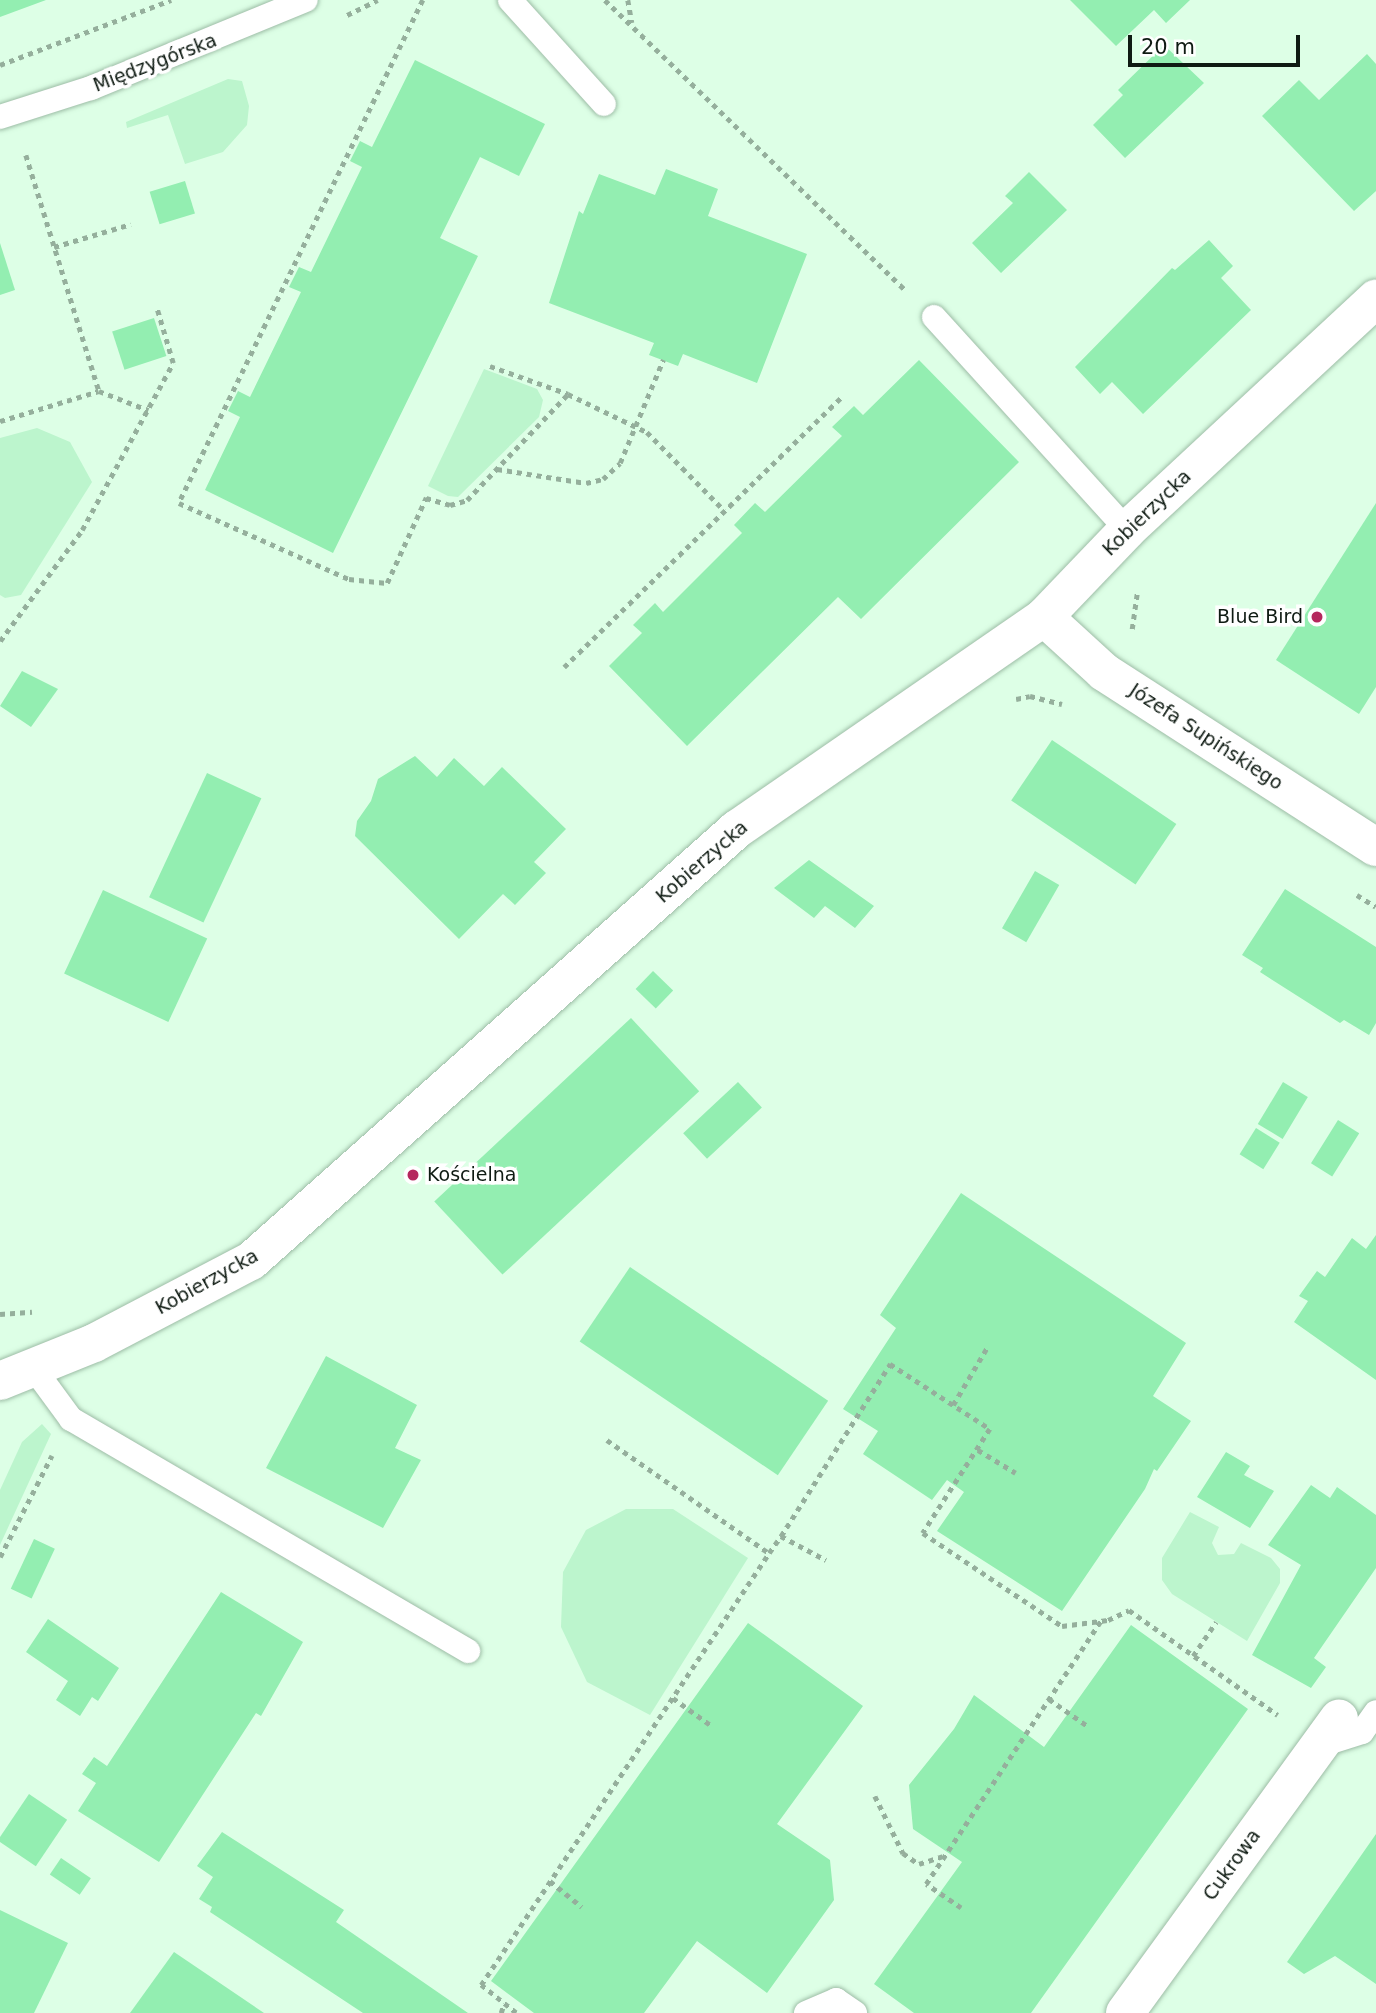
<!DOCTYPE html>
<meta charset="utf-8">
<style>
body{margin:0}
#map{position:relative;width:1376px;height:2013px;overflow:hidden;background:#ddffe6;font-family:"DejaVu Sans",sans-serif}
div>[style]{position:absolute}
.green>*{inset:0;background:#bcf5cd}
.building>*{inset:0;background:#93eeb1;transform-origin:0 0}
.path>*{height:4.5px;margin-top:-2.25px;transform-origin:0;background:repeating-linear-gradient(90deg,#95af9c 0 5px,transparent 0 10px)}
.roads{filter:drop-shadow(0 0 2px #9dbda6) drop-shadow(0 0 2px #9dbda6)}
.service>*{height:24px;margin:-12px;padding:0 12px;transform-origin:12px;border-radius:12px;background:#fff}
.minor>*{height:38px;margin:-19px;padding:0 19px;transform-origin:19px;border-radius:19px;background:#fff}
.dots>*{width:19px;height:19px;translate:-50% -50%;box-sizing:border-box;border:4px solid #fff;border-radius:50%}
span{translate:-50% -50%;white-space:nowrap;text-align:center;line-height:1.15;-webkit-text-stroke:7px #fff;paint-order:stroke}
.street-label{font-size:19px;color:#0f1b13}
.poi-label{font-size:19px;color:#0f1b13}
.right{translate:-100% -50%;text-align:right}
.left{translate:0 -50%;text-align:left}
.scale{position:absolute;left:1128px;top:35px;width:172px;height:32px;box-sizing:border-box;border:4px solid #0f1b13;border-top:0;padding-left:9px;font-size:21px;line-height:24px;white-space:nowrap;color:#0f1b13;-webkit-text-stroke:5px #fff;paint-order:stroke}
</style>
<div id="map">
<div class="green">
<i style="clip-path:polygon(228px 79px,242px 81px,249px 106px,247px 125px,223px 152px,185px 164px,168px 115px,127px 128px,126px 122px)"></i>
<i style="clip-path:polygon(484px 369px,537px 389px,543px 400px,539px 417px,458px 497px,448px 496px,428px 486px)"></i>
<i style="clip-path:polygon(37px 428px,70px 442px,92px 482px,21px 595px,5px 598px,0 595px,0 438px)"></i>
<i style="clip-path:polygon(42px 1424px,51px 1434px,0 1545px,0 1490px,22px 1442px)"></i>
<i style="clip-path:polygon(626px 1509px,673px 1509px,748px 1558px,650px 1715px,587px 1682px,561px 1627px,563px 1572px,586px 1530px)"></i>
<i style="clip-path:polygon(1190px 1512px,1219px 1527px,1212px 1543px,1218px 1555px,1234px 1554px,1241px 1543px,1271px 1558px,1280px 1569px,1280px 1583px,1247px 1641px,1172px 1594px,1162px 1580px,1162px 1558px)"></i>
</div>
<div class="building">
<i style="clip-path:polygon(0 0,46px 0,0 17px)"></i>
<i style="clip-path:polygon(1070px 0,1190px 0,1166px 23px,1154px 10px,1116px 46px)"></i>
<i style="clip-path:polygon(1164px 45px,1204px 83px,1125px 158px,1093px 125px,1123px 95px,1118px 90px)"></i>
<i style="clip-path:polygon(1367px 54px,1376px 64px,1376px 191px,1354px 211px,1262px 116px,1299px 80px,1319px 100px)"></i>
<i style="clip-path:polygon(415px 60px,545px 124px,519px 176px,480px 157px,440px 238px,478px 256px,333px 553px,205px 490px,240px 417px,228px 411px,238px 391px,250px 397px,301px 292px,289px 287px,299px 267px,311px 272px,362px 167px,350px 161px,360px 141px,372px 147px)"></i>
<i style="clip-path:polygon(666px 169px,718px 189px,708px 216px,807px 254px,757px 383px,683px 354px,678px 366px,649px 355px,654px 343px,549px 303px,579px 211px,583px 214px,599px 174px,655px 195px)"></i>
<i style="clip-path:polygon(1029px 172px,1067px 210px,1001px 273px,972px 243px,1013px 203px,1005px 196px)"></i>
<i style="left:185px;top:181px;width:34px;height:37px;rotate:73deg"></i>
<i style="clip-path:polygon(1209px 240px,1233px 266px,1221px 278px,1251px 310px,1143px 414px,1112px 382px,1100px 394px,1075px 367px,1172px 268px,1175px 270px)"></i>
<i style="clip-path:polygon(0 243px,15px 290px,0 295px)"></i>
<i style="left:154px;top:318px;width:40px;height:44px;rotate:72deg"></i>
<i style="clip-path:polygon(919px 360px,1019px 462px,861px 619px,838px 597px,687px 746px,609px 666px,642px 633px,633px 625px,655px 603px,663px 612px,742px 533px,734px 525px,755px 503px,765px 512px,842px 436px,832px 427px,854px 406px,863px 415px)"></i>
<i style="clip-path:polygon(1376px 503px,1376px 687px,1359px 714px,1276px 660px)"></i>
<i style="clip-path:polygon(22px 671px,58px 689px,31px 727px,0 706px)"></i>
<i style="left:1052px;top:740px;width:150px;height:73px;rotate:34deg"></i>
<i style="clip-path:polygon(415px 756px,437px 777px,454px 758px,484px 786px,502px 767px,566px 829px,534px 862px,546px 873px,515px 905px,503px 894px,459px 939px,355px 836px,357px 821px,371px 801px,378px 779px)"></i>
<i style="left:207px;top:773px;width:60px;height:137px;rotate:25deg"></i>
<i style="clip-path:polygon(809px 860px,874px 906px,855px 928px,825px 906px,814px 918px,774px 888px)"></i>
<i style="left:1035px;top:871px;width:28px;height:66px;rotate:30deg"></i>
<i style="clip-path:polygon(1285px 889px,1376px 947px,1376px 1023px,1369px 1035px,1344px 1020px,1340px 1023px,1260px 972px,1263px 968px,1242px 955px)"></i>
<i style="left:103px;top:890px;width:115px;height:92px;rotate:25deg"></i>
<i style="left:653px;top:971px;width:28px;height:25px;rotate:44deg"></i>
<i style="left:631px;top:1018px;width:100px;height:269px;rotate:47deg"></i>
<i style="left:738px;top:1082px;width:35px;height:75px;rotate:47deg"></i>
<i style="left:1283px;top:1082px;width:29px;height:49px;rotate:31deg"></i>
<i style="left:1338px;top:1120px;width:25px;height:51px;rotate:32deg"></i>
<i style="left:1256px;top:1128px;width:28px;height:31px;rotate:32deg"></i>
<i style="clip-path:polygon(961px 1193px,1186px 1343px,1153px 1396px,1191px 1421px,1157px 1471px,1154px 1469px,1145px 1489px,1062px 1611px,937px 1531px,964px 1492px,947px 1480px,932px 1500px,863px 1454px,878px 1431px,843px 1409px,896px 1328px,880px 1315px)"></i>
<i style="clip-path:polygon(1376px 1235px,1376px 1380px,1294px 1322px,1308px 1301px,1299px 1296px,1317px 1271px,1325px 1277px,1352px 1238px,1366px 1249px)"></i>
<i style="left:630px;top:1267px;width:239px;height:90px;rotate:34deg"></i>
<i style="clip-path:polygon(326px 1356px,417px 1405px,395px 1448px,421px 1460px,383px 1528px,266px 1468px)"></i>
<i style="clip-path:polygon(1226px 1452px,1250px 1466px,1244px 1475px,1274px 1491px,1250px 1528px,1197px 1497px)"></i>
<i style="clip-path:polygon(1311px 1485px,1330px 1498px,1337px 1487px,1376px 1515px,1376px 1568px,1314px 1658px,1326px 1667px,1311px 1688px,1252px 1655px,1301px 1565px,1268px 1545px)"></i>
<i style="left:34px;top:1539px;width:23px;height:55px;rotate:25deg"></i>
<i style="clip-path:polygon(221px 1592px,303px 1642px,261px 1716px,256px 1713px,159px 1862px,78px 1811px,96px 1783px,82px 1774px,94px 1757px,107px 1766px)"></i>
<i style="clip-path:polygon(48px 1619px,119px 1668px,98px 1701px,92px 1697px,80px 1716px,56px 1700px,68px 1681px,26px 1652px)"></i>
<i style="clip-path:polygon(748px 1623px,863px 1706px,777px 1824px,830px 1860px,834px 1900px,767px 1993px,697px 1941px,644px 2013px,534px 2013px,491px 1981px)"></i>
<i style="clip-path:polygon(1131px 1625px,1248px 1709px,1031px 2013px,914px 2013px,874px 1984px,962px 1862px,913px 1829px,909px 1785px,954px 1729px,974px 1695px,1044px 1747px)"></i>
<i style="left:29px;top:1794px;width:46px;height:56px;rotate:34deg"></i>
<i style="clip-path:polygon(222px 1832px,344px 1910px,336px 1922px,468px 2013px,363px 2013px,210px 1912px,212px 1907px,199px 1899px,213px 1877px,197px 1866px)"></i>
<i style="clip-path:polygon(1376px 1834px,1376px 1984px,1335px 1956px,1304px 1974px,1287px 1962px)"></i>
<i style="left:61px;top:1858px;width:36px;height:20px;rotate:34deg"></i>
<i style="clip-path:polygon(0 1910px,68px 1943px,34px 2013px,0 2013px)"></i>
<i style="clip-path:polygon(174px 1952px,208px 1975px,264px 2013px,130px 2013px)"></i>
</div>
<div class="path">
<i style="left:423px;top:0;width:559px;rotate:115.88deg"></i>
<i style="left:179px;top:503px;width:186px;rotate:24.1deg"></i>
<i style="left:349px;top:579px;width:38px;rotate:6deg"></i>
<i style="left:387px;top:583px;width:94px;rotate:-65.4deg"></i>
<i style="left:426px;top:498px;width:25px;rotate:16deg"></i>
<i style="left:450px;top:505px;width:18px;rotate:-16deg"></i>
<i style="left:467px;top:500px;width:146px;rotate:-46.4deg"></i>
<i style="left:605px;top:0;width:416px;rotate:44deg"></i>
<i style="left:628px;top:0;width:23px;rotate:80deg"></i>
<i style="left:347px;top:15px;width:34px;rotate:-26deg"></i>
<i style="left:0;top:65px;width:183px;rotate:-20.8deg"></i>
<i style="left:26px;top:155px;width:247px;rotate:72.8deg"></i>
<i style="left:54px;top:247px;width:80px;rotate:-16.6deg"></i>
<i style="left:490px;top:366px;width:83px;rotate:19.7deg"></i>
<i style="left:568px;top:394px;width:88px;rotate:25.7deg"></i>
<i style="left:647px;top:432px;width:110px;rotate:45.4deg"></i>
<i style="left:0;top:421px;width:103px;rotate:-16.9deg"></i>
<i style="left:99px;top:391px;width:53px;rotate:21.2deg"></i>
<i style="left:497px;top:469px;width:90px;rotate:8.9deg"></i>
<i style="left:586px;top:483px;width:17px;rotate:-13deg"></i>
<i style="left:603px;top:479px;width:23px;rotate:-43deg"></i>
<i style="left:620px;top:463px;width:112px;rotate:-67.3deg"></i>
<i style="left:1132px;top:629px;width:37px;rotate:-82deg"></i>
<i style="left:0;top:641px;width:138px;rotate:-53.5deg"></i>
<i style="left:82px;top:530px;width:190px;rotate:-61.4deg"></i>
<i style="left:173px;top:363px;width:56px;rotate:-106.5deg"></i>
<i style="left:564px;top:667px;width:386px;rotate:-44.2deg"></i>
<i style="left:1016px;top:699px;width:14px;rotate:-12deg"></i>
<i style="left:1030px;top:696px;width:33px;rotate:14deg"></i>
<i style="left:1357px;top:895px;width:22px;rotate:32deg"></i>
<i style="left:0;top:1314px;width:32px;rotate:-4deg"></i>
<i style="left:953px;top:1405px;width:69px;rotate:-59.3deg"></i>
<i style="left:607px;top:1440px;width:198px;rotate:34.9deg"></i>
<i style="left:769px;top:1553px;width:21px;rotate:-55deg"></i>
<i style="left:781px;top:1536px;width:51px;rotate:28.1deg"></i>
<i style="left:978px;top:1450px;width:44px;rotate:31.2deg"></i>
<i style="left:781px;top:1536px;width:204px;rotate:-57.6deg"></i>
<i style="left:890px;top:1364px;width:119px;rotate:33deg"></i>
<i style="left:990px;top:1429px;width:124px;rotate:122.8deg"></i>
<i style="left:923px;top:1533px;width:167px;rotate:33.8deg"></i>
<i style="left:1062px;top:1626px;width:46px;rotate:-7.4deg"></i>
<i style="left:1108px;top:1620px;width:23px;rotate:-25deg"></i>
<i style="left:1129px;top:1610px;width:182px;rotate:35.2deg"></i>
<i style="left:0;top:1557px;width:114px;rotate:-63deg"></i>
<i style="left:1193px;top:1656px;width:41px;rotate:-55.9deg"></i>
<i style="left:673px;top:1698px;width:48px;rotate:35.7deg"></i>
<i style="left:1049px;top:1699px;width:49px;rotate:35deg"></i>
<i style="left:875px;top:1796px;width:64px;rotate:63.8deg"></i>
<i style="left:903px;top:1853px;width:19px;rotate:35deg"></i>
<i style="left:919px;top:1864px;width:26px;rotate:-18deg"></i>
<i style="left:550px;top:1881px;width:41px;rotate:39.1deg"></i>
<i style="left:961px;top:1908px;width:42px;rotate:-145.6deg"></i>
<i style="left:926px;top:1884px;width:316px;rotate:-56.4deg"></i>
<i style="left:501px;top:2013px;width:10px;rotate:-73deg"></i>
<i style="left:516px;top:2013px;width:45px;rotate:-141.3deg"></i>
<i style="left:481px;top:1985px;width:519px;rotate:-56.31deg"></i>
</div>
<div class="roads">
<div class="service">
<i style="left:510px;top:0;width:140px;rotate:47.9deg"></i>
<i style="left:0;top:117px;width:96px;rotate:-17.7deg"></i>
<i style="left:91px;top:88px;width:232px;rotate:-22.3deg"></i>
<i style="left:934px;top:317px;width:287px;rotate:47.8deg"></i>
<i style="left:35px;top:1370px;width:61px;rotate:53.7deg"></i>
<i style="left:71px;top:1419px;width:460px;rotate:30.3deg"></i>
<i style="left:1321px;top:1745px;width:43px;rotate:-17.6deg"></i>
<i style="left:1362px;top:1732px;width:24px;rotate:-55deg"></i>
<i style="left:806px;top:2013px;width:33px;rotate:-23deg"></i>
<i style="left:836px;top:2000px;width:23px;rotate:34deg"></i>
</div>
<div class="minor">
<i style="left:1044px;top:617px;width:81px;rotate:42.5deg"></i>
<i style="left:1104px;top:672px;width:323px;rotate:32.8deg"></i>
<i style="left:0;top:1381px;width:101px;rotate:-22deg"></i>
<i style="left:94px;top:1343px;width:177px;rotate:-27.6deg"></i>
<i style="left:251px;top:1261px;width:650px;rotate:-41.63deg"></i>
<i style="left:737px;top:829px;width:373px;rotate:-34.6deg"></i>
<i style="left:1044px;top:617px;width:120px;rotate:-46.3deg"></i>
<i style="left:1127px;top:530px;width:340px;rotate:-42.9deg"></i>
<i style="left:1125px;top:2013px;width:364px;rotate:-54deg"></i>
</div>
</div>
<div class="dots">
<i style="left:1317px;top:617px;background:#b5275d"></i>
<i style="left:413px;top:1175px;background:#b5275d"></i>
</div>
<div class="street-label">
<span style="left:155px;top:63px;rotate:-21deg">Międzygórska</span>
<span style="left:1147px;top:513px;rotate:-44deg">Kobierzycka</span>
<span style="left:1206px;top:737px;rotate:33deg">Józefa Supińskiego</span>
<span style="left:702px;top:862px;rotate:-41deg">Kobierzycka</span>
<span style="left:207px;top:1282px;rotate:-29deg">Kobierzycka</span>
<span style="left:1232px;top:1865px;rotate:-54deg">Cukrowa</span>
</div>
<div class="poi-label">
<span class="right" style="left:1303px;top:617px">Blue Bird</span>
<span class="left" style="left:427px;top:1175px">Kościelna</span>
</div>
<div class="scale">20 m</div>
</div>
